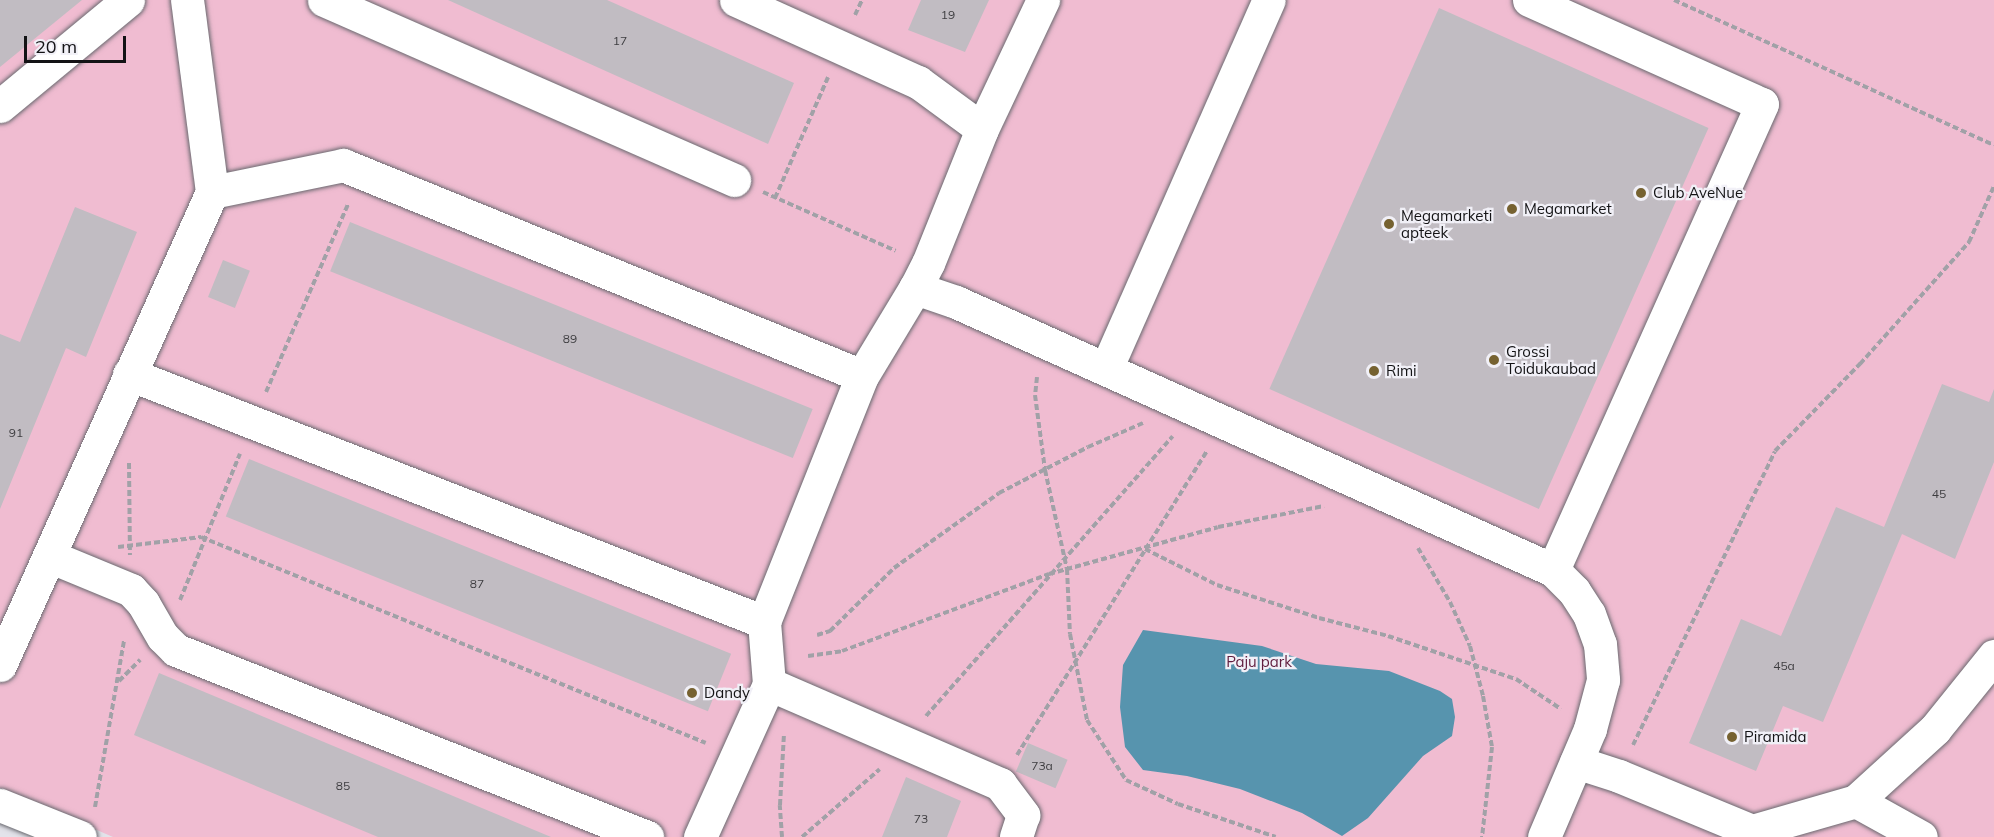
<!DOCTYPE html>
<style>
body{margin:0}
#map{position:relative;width:1994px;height:837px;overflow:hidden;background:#e3e3ea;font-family:Mulish,sans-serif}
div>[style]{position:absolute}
.green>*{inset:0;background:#f0bcd1}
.water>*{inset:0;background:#5794ae}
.building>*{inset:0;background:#c1bcc2;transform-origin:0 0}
.path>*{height:4px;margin-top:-2px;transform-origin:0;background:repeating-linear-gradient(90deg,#a1a1a7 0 6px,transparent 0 9px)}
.roads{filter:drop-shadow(0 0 2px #69696f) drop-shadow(0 0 2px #69696f)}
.minor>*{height:33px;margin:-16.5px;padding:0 16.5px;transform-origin:16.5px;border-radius:16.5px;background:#fff}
.dots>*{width:16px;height:16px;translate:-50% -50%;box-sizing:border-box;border:3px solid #f1f0f7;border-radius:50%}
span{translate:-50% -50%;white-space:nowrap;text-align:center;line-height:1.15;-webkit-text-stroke:4.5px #f1f0f7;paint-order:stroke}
.number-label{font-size:12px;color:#3e3d40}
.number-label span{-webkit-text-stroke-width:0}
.poi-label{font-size:15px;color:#131315}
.left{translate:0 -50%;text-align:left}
.park-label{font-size:15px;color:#601d3e}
.scale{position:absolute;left:24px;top:36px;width:102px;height:27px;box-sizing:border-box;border:3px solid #131315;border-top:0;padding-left:8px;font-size:18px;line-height:21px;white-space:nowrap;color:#131315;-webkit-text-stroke:4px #f1f0f7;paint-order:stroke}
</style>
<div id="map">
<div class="green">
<i style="clip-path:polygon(0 0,1994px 0,1994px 837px,113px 837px,0 788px)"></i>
</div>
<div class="water">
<i style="clip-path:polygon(1143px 630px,1262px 646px,1316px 664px,1389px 671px,1440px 691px,1452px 699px,1455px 717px,1452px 736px,1423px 756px,1368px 818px,1342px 836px,1302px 813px,1240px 789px,1187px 776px,1143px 770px,1125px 747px,1120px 707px,1123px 665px)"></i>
</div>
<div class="building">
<i style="clip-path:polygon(0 0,82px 0,0 67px)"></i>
<i style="clip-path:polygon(448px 0,607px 0,794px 83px,768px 144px)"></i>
<i style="clip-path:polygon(921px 0,989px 0,965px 52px,908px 30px)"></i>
<i style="left:1439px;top:8px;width:295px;height:417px;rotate:24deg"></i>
<i style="clip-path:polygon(75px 207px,137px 232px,86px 357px,66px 348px,0 509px,0 334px,20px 342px)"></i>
<i style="left:350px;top:222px;width:499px;height:53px;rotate:22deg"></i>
<i style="left:223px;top:260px;width:29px;height:40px;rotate:22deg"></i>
<i style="clip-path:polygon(1942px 384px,1989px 402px,1994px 389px,1994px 462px,1955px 559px,1902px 534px,1823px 722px,1783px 706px,1756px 771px,1689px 743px,1741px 619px,1781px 636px,1836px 507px,1884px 527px)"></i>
<i style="left:249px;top:459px;width:520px;height:62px;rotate:22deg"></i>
<i style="clip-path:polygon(159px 673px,551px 837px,378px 837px,134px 735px)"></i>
<i style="left:1028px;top:743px;width:43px;height:31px;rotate:23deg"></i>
<i style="clip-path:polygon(906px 777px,961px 801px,947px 837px,882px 837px)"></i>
</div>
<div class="path">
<i style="left:1674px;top:0;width:351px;rotate:24.4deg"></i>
<i style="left:855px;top:15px;width:17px;rotate:-65deg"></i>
<i style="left:763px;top:192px;width:145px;rotate:23.9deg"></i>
<i style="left:775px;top:198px;width:132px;rotate:-66.3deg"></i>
<i style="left:1037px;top:377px;width:18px;rotate:96deg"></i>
<i style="left:1035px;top:395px;width:76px;rotate:82.4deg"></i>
<i style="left:1045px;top:470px;width:101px;rotate:77.5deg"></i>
<i style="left:1067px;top:569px;width:65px;rotate:87.4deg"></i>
<i style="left:1070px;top:634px;width:88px;rotate:78.8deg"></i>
<i style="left:1087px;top:720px;width:72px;rotate:57deg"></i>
<i style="left:1126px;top:780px;width:57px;rotate:24.8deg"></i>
<i style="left:1178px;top:804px;width:103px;rotate:18.6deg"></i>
<i style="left:266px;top:392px;width:205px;rotate:-66.4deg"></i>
<i style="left:129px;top:463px;width:92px;rotate:89.4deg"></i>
<i style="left:118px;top:547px;width:84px;rotate:-6.9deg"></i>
<i style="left:201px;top:537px;width:545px;rotate:22.19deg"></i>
<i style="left:1418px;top:548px;width:63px;rotate:59.3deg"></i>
<i style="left:1450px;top:602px;width:48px;rotate:65.6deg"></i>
<i style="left:1470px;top:646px;width:52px;rotate:75.4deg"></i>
<i style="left:1483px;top:696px;width:52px;rotate:80deg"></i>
<i style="left:1492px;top:747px;width:91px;rotate:96.3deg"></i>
<i style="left:1145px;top:549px;width:80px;rotate:26.6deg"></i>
<i style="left:1217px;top:585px;width:107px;rotate:17.9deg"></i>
<i style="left:1319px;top:618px;width:71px;rotate:14.6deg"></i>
<i style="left:1388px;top:636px;width:135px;rotate:18.6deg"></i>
<i style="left:1516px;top:679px;width:54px;rotate:33.7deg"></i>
<i style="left:180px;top:600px;width:158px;rotate:-67.7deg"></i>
<i style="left:817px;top:635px;width:14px;rotate:-17deg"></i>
<i style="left:830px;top:631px;width:90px;rotate:-44.5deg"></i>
<i style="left:894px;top:568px;width:129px;rotate:-35.5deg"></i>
<i style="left:999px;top:493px;width:100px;rotate:-27.3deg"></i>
<i style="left:1088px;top:447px;width:60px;rotate:-23.6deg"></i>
<i style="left:808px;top:656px;width:34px;rotate:-8deg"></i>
<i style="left:842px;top:651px;width:221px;rotate:-20.4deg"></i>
<i style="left:1049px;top:574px;width:175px;rotate:-15.5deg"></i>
<i style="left:1218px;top:527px;width:108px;rotate:-11.2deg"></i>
<i style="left:119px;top:681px;width:30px;rotate:-45deg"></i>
<i style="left:926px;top:716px;width:373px;rotate:-48.6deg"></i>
<i style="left:1633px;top:745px;width:326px;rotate:-64.2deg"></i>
<i style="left:1775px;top:451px;width:122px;rotate:-45.7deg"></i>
<i style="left:1860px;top:364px;width:164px;rotate:-48.2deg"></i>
<i style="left:1969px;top:242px;width:61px;rotate:-65.9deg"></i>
<i style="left:1017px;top:755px;width:358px;rotate:-58deg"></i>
<i style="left:95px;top:807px;width:169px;rotate:-80.1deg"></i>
<i style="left:782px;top:837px;width:32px;rotate:-94deg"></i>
<i style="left:780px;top:805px;width:72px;rotate:-86.8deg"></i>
<i style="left:802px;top:837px;width:103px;rotate:-41.1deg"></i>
</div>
<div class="roads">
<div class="minor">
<i style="left:324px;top:0;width:448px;rotate:23.7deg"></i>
<i style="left:736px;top:0;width:200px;rotate:24.3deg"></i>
<i style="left:918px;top:82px;width:79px;rotate:36.3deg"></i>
<i style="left:982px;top:129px;width:144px;rotate:111.9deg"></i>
<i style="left:928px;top:263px;width:28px;rotate:117deg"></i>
<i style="left:915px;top:288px;width:43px;rotate:18.9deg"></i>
<i style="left:956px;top:302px;width:654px;rotate:24.18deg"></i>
<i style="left:1553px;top:570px;width:30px;rotate:45deg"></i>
<i style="left:1574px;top:591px;width:27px;rotate:57deg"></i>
<i style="left:1589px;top:614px;width:32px;rotate:70deg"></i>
<i style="left:1600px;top:644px;width:36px;rotate:85deg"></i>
<i style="left:1603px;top:680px;width:51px;rotate:104.9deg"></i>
<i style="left:1590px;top:729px;width:117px;rotate:113.1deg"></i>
<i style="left:1529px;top:0;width:255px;rotate:24.1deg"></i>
<i style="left:1762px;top:104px;width:511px;rotate:114.16deg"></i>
<i style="left:0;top:106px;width:166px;rotate:-39.6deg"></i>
<i style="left:982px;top:129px;width:143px;rotate:-64.7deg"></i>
<i style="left:212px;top:192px;width:134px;rotate:-11.6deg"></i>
<i style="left:343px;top:165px;width:560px;rotate:22.12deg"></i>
<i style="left:1106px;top:369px;width:403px;rotate:-66.2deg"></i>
<i style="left:129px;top:374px;width:682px;rotate:21.33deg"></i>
<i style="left:49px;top:556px;width:89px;rotate:22.5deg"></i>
<i style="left:131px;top:590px;width:18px;rotate:47deg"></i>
<i style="left:143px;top:603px;width:39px;rotate:60deg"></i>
<i style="left:163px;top:637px;width:18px;rotate:45deg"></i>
<i style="left:176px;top:650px;width:507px;rotate:21.65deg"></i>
<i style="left:0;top:665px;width:518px;rotate:-65.86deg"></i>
<i style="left:212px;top:192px;width:194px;rotate:-97.4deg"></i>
<i style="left:769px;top:684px;width:252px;rotate:23.4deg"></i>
<i style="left:1000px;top:784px;width:39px;rotate:53deg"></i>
<i style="left:1023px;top:815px;width:23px;rotate:108deg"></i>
<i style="left:1576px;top:762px;width:45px;rotate:18deg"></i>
<i style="left:1619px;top:776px;width:144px;rotate:22.5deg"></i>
<i style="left:1752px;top:831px;width:108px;rotate:-16.1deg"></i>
<i style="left:1856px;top:801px;width:107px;rotate:-42.3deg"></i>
<i style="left:1935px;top:729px;width:94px;rotate:-51.1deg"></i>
<i style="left:1856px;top:801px;width:74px;rotate:29deg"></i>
<i style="left:0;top:805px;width:86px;rotate:21.8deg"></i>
<i style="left:700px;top:837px;width:168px;rotate:-65.7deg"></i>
<i style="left:769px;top:684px;width:62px;rotate:-94.6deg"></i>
<i style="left:764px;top:622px;width:265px;rotate:-68.3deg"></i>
<i style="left:862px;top:376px;width:103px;rotate:-58.9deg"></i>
</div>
</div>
<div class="dots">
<i style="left:1641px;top:193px;background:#766231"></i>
<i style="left:1512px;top:209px;background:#766231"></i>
<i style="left:1389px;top:224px;background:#766231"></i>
<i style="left:1494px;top:360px;background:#766231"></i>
<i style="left:1374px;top:371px;background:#766231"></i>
<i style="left:692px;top:693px;background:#766231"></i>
<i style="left:1732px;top:737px;background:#766231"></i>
</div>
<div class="number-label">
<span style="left:948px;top:15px">19</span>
<span style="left:620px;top:41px">17</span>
<span style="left:570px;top:339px">89</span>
<span style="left:16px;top:433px">91</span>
<span style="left:1939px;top:494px">45</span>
<span style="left:477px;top:584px">87</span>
<span style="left:1784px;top:666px">45a</span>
<span style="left:1042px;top:766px">73a</span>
<span style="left:343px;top:786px">85</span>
<span style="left:921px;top:819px">73</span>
</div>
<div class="poi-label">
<span class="left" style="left:1653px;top:193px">Club AveNue</span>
<span class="left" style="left:1524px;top:209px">Megamarket</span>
<span class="left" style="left:1401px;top:224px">Megamarketi<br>apteek</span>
<span class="left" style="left:1506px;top:360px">Grossi<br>Toidukaubad</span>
<span class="left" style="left:1386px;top:371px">Rimi</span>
<span class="left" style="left:704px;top:693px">Dandy</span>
<span class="left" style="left:1744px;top:737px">Piramida</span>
</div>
<div class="park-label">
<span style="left:1259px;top:662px">Paju park</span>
</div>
<div class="scale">20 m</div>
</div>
